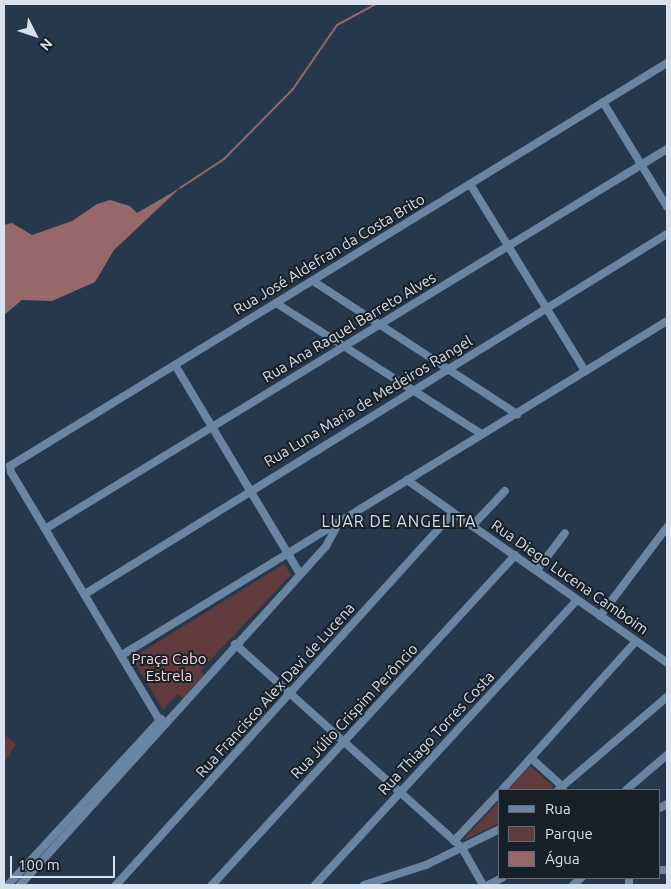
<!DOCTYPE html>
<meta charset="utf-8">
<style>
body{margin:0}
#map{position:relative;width:671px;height:889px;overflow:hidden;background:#26384b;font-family:Ubuntu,sans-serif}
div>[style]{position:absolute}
.green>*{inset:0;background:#613a3c}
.water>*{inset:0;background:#96686a}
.stream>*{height:2px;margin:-1px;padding:0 1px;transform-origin:1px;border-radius:1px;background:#96686a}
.minor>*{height:8px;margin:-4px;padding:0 4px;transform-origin:4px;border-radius:4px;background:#6985a1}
span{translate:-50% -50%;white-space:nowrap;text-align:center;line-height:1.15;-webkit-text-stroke:4px #171f27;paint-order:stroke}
.street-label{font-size:15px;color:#d7e2ee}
.park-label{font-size:15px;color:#fbdbdb}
.neighbourhood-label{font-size:16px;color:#d7e2ee;letter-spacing:1px}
.frame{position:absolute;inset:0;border:5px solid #d7e2ee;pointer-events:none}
.legend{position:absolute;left:498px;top:789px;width:162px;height:90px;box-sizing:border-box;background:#171f27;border:1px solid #646d77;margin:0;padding:6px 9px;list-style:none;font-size:15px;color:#d7e2ee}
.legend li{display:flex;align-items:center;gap:10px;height:25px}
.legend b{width:25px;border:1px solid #646d77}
.north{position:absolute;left:10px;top:10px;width:50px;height:50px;-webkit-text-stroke:4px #171f27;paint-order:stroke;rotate:131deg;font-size:14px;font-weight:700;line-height:20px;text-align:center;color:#d7e2ee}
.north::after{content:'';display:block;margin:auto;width:18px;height:22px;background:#d7e2ee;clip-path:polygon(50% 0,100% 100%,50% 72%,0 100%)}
.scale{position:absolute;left:10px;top:856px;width:105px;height:22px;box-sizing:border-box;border:2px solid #d7e2ee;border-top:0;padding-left:6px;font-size:15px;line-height:18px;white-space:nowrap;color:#d7e2ee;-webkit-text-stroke:4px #171f27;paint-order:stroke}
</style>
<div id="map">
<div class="green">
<i style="clip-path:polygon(284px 564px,291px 575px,200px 671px,204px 675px,183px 698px,178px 694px,163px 710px,132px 658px)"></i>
<i style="clip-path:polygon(7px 736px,16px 744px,4px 763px,4px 738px)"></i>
<i style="clip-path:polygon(530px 766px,554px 787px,550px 790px,508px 790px)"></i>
<i style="clip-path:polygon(500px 800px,500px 823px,462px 841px)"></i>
</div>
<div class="water">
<i style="clip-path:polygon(180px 188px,114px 250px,95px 282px,52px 301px,22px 300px,4px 315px,4px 225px,12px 223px,32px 235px,72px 221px,97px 204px,110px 200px,130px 206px,137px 213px)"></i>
</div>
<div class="stream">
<i style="left:180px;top:188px;width:53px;rotate:-33.4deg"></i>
<i style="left:224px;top:159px;width:98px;rotate:-45.4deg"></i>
<i style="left:293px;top:89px;width:78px;rotate:-55.5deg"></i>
<i style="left:337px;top:25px;width:44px;rotate:-28.3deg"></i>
</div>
<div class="minor">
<i style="left:603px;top:102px;width:123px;rotate:58.6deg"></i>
<i style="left:470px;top:184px;width:220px;rotate:58.4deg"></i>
<i style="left:313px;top:281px;width:244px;rotate:33.1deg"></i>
<i style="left:276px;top:303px;width:244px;rotate:32.5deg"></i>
<i style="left:175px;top:365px;width:244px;rotate:59.1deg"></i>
<i style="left:407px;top:480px;width:318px;rotate:35.1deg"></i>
<i style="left:472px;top:526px;width:48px;rotate:-46.7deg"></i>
<i style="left:45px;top:529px;width:729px;rotate:-31.42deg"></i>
<i style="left:537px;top:570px;width:46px;rotate:-52.9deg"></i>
<i style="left:85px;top:594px;width:684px;rotate:-31.74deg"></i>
<i style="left:600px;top:616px;width:111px;rotate:-53deg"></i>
<i style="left:235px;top:644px;width:305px;rotate:41.9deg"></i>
<i style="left:462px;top:848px;width:43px;rotate:60.4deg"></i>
<i style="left:122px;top:655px;width:639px;rotate:-31.5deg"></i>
<i style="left:163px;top:726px;width:296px;rotate:-120.9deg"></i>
<i style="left:11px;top:472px;width:6px;rotate:-99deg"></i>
<i style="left:10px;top:466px;width:771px;rotate:-31.52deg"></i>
<i style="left:531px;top:758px;width:43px;rotate:42.2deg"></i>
<i style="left:502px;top:790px;width:200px;rotate:-48deg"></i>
<i style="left:558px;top:790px;width:143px;rotate:-40.5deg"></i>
<i style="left:626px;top:790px;width:54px;rotate:-40.5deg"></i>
<i style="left:660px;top:808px;width:8px;rotate:-30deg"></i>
<i style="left:454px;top:841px;width:67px;rotate:-46.8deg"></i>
<i style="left:660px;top:870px;width:7px"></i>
<i style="left:8px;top:885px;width:226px;rotate:-47.3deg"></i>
<i style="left:20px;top:885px;width:457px;rotate:-47.9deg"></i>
<i style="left:326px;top:546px;width:23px;rotate:-61deg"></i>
<i style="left:116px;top:885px;width:502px;rotate:-47.83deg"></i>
<i style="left:212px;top:885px;width:448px;rotate:-47.4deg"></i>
<i style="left:315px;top:885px;width:387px;rotate:-47.4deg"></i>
<i style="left:364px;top:885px;width:65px;rotate:-17.9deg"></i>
<i style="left:426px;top:865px;width:82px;rotate:-25.9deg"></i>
<i style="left:488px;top:885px;width:16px;rotate:-27deg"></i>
<i style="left:573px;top:885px;width:11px;rotate:-41deg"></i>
<i style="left:629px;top:885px;width:7px;rotate:-90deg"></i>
</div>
<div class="street-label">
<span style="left:329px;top:254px;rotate:-31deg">Rua José Aldefran da Costa Brito</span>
<span style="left:349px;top:327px;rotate:-31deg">Rua Ana Raquel Barreto Alves</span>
<span style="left:368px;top:401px;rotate:-31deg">Rua Luna Maria de Medeiros Rangel</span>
<span style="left:570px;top:577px;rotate:35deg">Rua Diego Lucena Camboim</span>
<span style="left:275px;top:690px;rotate:-48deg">Rua Francisco Alex Davi de Lucena</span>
<span style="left:354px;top:711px;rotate:-47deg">Rua Júlio Crispim Perôncio</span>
<span style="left:436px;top:733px;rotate:-47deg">Rua Thiago Torres Costa</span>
</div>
<div class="park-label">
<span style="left:169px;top:667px">Praça Cabo<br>Estrela</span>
</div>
<div class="neighbourhood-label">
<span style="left:399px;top:521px">LUAR DE ANGELITA</span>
</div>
<div class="frame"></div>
<ul class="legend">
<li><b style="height:6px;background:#6985a1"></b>Rua</li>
<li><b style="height:14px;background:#613a3c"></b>Parque</li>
<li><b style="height:14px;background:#96686a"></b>Água</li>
</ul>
<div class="north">N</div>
<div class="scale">100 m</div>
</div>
